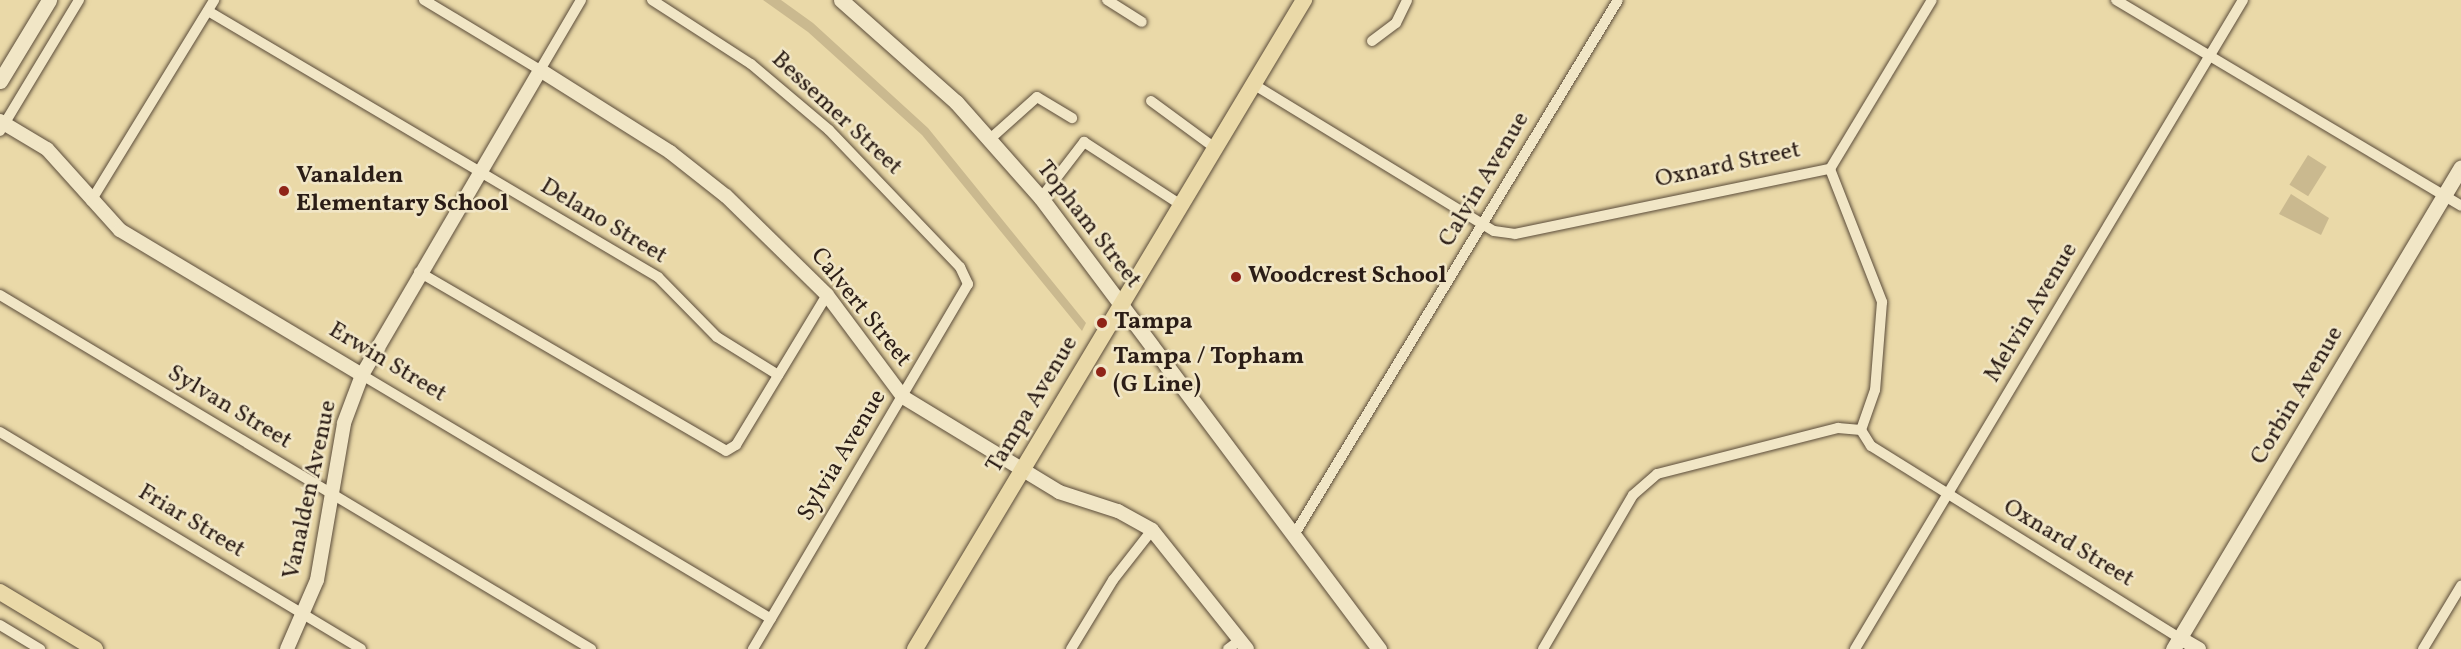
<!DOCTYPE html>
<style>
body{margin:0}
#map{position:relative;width:2461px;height:649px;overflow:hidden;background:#ead9a8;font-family:Vollkorn,serif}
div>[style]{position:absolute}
.green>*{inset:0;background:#cab98f;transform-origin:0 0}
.roads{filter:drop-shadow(0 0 2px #5b4c3a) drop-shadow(0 0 2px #5b4c3a)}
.minor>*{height:10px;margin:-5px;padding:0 5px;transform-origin:5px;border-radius:5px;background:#f1e6c6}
.tertiary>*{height:14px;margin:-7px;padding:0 7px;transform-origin:7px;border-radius:7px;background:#f1e6c6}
.secondary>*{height:15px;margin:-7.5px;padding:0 7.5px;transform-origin:7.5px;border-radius:7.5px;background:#f1e6c6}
.primary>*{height:16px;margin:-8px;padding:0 8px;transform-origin:8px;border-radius:8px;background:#ead9a8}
.dots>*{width:16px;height:16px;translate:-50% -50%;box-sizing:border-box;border:3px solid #f1e6c6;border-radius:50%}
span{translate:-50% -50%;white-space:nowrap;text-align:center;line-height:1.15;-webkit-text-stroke:5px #f1e6c6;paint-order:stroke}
.street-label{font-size:24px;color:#2b1d16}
.poi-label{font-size:24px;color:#2b1d16;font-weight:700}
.left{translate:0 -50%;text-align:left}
</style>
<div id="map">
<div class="green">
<i style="clip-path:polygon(763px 0,781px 0,813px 23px,928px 128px,1086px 323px,1082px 331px,922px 135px,808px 32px)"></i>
<i style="left:2308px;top:155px;width:22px;height:35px;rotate:32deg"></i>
<i style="clip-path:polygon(2291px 194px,2329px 218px,2321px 235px,2279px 214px)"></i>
</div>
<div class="roads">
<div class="minor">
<i style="left:424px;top:0;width:135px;rotate:31.1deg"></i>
<i style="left:540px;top:70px;width:81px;rotate:-59.6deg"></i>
<i style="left:652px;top:0;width:118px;rotate:32.9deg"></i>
<i style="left:751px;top:64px;width:102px;rotate:40.2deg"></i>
<i style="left:829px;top:130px;width:190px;rotate:46.3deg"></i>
<i style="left:960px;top:267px;width:19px;rotate:65deg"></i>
<i style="left:968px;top:284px;width:424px;rotate:120.5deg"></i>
<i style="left:1107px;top:0;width:41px;rotate:32.2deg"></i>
<i style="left:2116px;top:0;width:402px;rotate:30.8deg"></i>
<i style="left:208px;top:11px;width:523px;rotate:30.59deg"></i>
<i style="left:658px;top:277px;width:84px;rotate:45.5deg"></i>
<i style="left:717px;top:337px;width:72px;rotate:31.9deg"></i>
<i style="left:1372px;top:41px;width:30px;rotate:-37deg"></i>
<i style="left:1396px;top:23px;width:25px;rotate:-64deg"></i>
<i style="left:1253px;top:84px;width:282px;rotate:31.4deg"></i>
<i style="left:1494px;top:231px;width:21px;rotate:8deg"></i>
<i style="left:1515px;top:234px;width:322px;rotate:-11.7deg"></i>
<i style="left:1151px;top:101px;width:79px;rotate:36.3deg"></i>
<i style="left:0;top:131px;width:153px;rotate:-58.9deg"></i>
<i style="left:990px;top:139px;width:63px;rotate:-41.8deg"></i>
<i style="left:1037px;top:97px;width:41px;rotate:31deg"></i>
<i style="left:1830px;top:169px;width:143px;rotate:68.6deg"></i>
<i style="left:1882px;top:302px;width:88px;rotate:94.5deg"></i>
<i style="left:1875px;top:390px;width:42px;rotate:109.3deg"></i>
<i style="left:1861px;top:430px;width:19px;rotate:58deg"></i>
<i style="left:1871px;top:446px;width:364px;rotate:31.9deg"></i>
<i style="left:1830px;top:169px;width:197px;rotate:-58.9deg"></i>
<i style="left:1041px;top:198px;width:71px;rotate:-52.5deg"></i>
<i style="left:1084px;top:142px;width:116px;rotate:33deg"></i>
<i style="left:91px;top:201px;width:236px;rotate:-58.5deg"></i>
<i style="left:419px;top:272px;width:355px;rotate:30.2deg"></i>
<i style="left:726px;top:451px;width:12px;rotate:-31deg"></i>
<i style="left:736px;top:445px;width:175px;rotate:-58.8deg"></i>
<i style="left:0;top:295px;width:689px;rotate:30.92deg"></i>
<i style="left:362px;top:375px;width:476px;rotate:30.8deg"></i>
<i style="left:0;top:432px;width:421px;rotate:31deg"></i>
<i style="left:1294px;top:535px;width:625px;rotate:-58.8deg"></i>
<i style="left:0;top:625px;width:47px;rotate:31deg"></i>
<i style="left:1071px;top:649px;width:81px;rotate:-58.7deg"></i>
<i style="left:1113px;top:580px;width:63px;rotate:-52deg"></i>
<i style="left:1228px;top:649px;width:15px;rotate:-37deg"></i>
<i style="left:1543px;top:649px;width:178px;rotate:-59.7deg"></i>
<i style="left:1633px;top:495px;width:32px;rotate:-41deg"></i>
<i style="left:1657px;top:474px;width:187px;rotate:-14.3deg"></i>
<i style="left:1838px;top:428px;width:23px;rotate:5deg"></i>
<i style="left:1855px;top:649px;width:756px;rotate:-59.13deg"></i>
<i style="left:2423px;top:649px;width:74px;rotate:-58.9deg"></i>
</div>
<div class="tertiary">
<i style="left:0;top:121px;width:55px;rotate:30.8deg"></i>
<i style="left:47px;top:149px;width:109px;rotate:48deg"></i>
<i style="left:120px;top:230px;width:282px;rotate:30.9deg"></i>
<i style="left:2180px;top:638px;width:22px;rotate:30deg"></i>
<i style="left:287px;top:649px;width:75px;rotate:-66.5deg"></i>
<i style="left:317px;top:580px;width:159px;rotate:-80.2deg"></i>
<i style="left:344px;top:423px;width:51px;rotate:-69.4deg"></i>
<i style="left:362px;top:375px;width:353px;rotate:-59.7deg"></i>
<i style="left:540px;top:70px;width:154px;rotate:32.2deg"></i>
<i style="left:670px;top:152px;width:71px;rotate:38.2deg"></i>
<i style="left:726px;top:196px;width:141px;rotate:44.4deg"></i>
<i style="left:827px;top:295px;width:127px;rotate:53.3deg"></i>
<i style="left:903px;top:397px;width:183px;rotate:31.3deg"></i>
<i style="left:1059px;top:492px;width:62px;rotate:17.9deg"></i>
<i style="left:1118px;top:511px;width:39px;rotate:29deg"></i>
<i style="left:1152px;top:530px;width:152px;rotate:51.4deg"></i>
</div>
<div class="secondary">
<i style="left:841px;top:0;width:154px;rotate:41.6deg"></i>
<i style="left:956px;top:102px;width:128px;rotate:48.5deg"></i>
<i style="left:1041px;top:198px;width:564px;rotate:53.15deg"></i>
<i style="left:0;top:81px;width:95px;rotate:-58.8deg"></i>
<i style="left:2173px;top:649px;width:561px;rotate:-59.14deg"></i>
</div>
<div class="primary">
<i style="left:0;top:592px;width:111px;rotate:31deg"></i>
<i style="left:915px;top:649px;width:757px;rotate:-59.06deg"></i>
</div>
</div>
<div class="dots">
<i style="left:284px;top:191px;background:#8f2418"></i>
<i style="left:1236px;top:277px;background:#8f2418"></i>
<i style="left:1102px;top:323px;background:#8f2418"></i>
<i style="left:1101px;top:372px;background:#8f2418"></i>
</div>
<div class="street-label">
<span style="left:836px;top:114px;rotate:43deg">Bessemer Street</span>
<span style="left:1728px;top:166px;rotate:-12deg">Oxnard Street</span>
<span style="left:1485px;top:180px;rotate:-59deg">Calvin Avenue</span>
<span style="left:603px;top:222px;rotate:31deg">Delano Street</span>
<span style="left:1088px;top:225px;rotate:52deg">Topham Street</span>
<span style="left:860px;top:308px;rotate:51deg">Calvert Street</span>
<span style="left:2032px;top:313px;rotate:-59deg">Melvin Avenue</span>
<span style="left:387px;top:363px;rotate:31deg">Erwin Street</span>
<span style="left:2298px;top:396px;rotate:-59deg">Corbin Avenue</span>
<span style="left:1033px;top:405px;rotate:-59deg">Tampa Avenue</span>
<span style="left:229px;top:408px;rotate:31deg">Sylvan Street</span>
<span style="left:843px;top:456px;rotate:-59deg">Sylvia Avenue</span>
<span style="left:311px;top:490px;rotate:-78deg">Vanalden Avenue</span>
<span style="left:191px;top:522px;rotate:31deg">Friar Street</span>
<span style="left:2068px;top:544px;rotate:31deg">Oxnard Street</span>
</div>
<div class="poi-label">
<span class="left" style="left:296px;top:191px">Vanalden<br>Elementary School</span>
<span class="left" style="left:1248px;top:277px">Woodcrest School</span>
<span class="left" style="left:1114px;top:323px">Tampa</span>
<span class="left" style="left:1113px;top:372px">Tampa / Topham<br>(G Line)</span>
</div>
</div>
